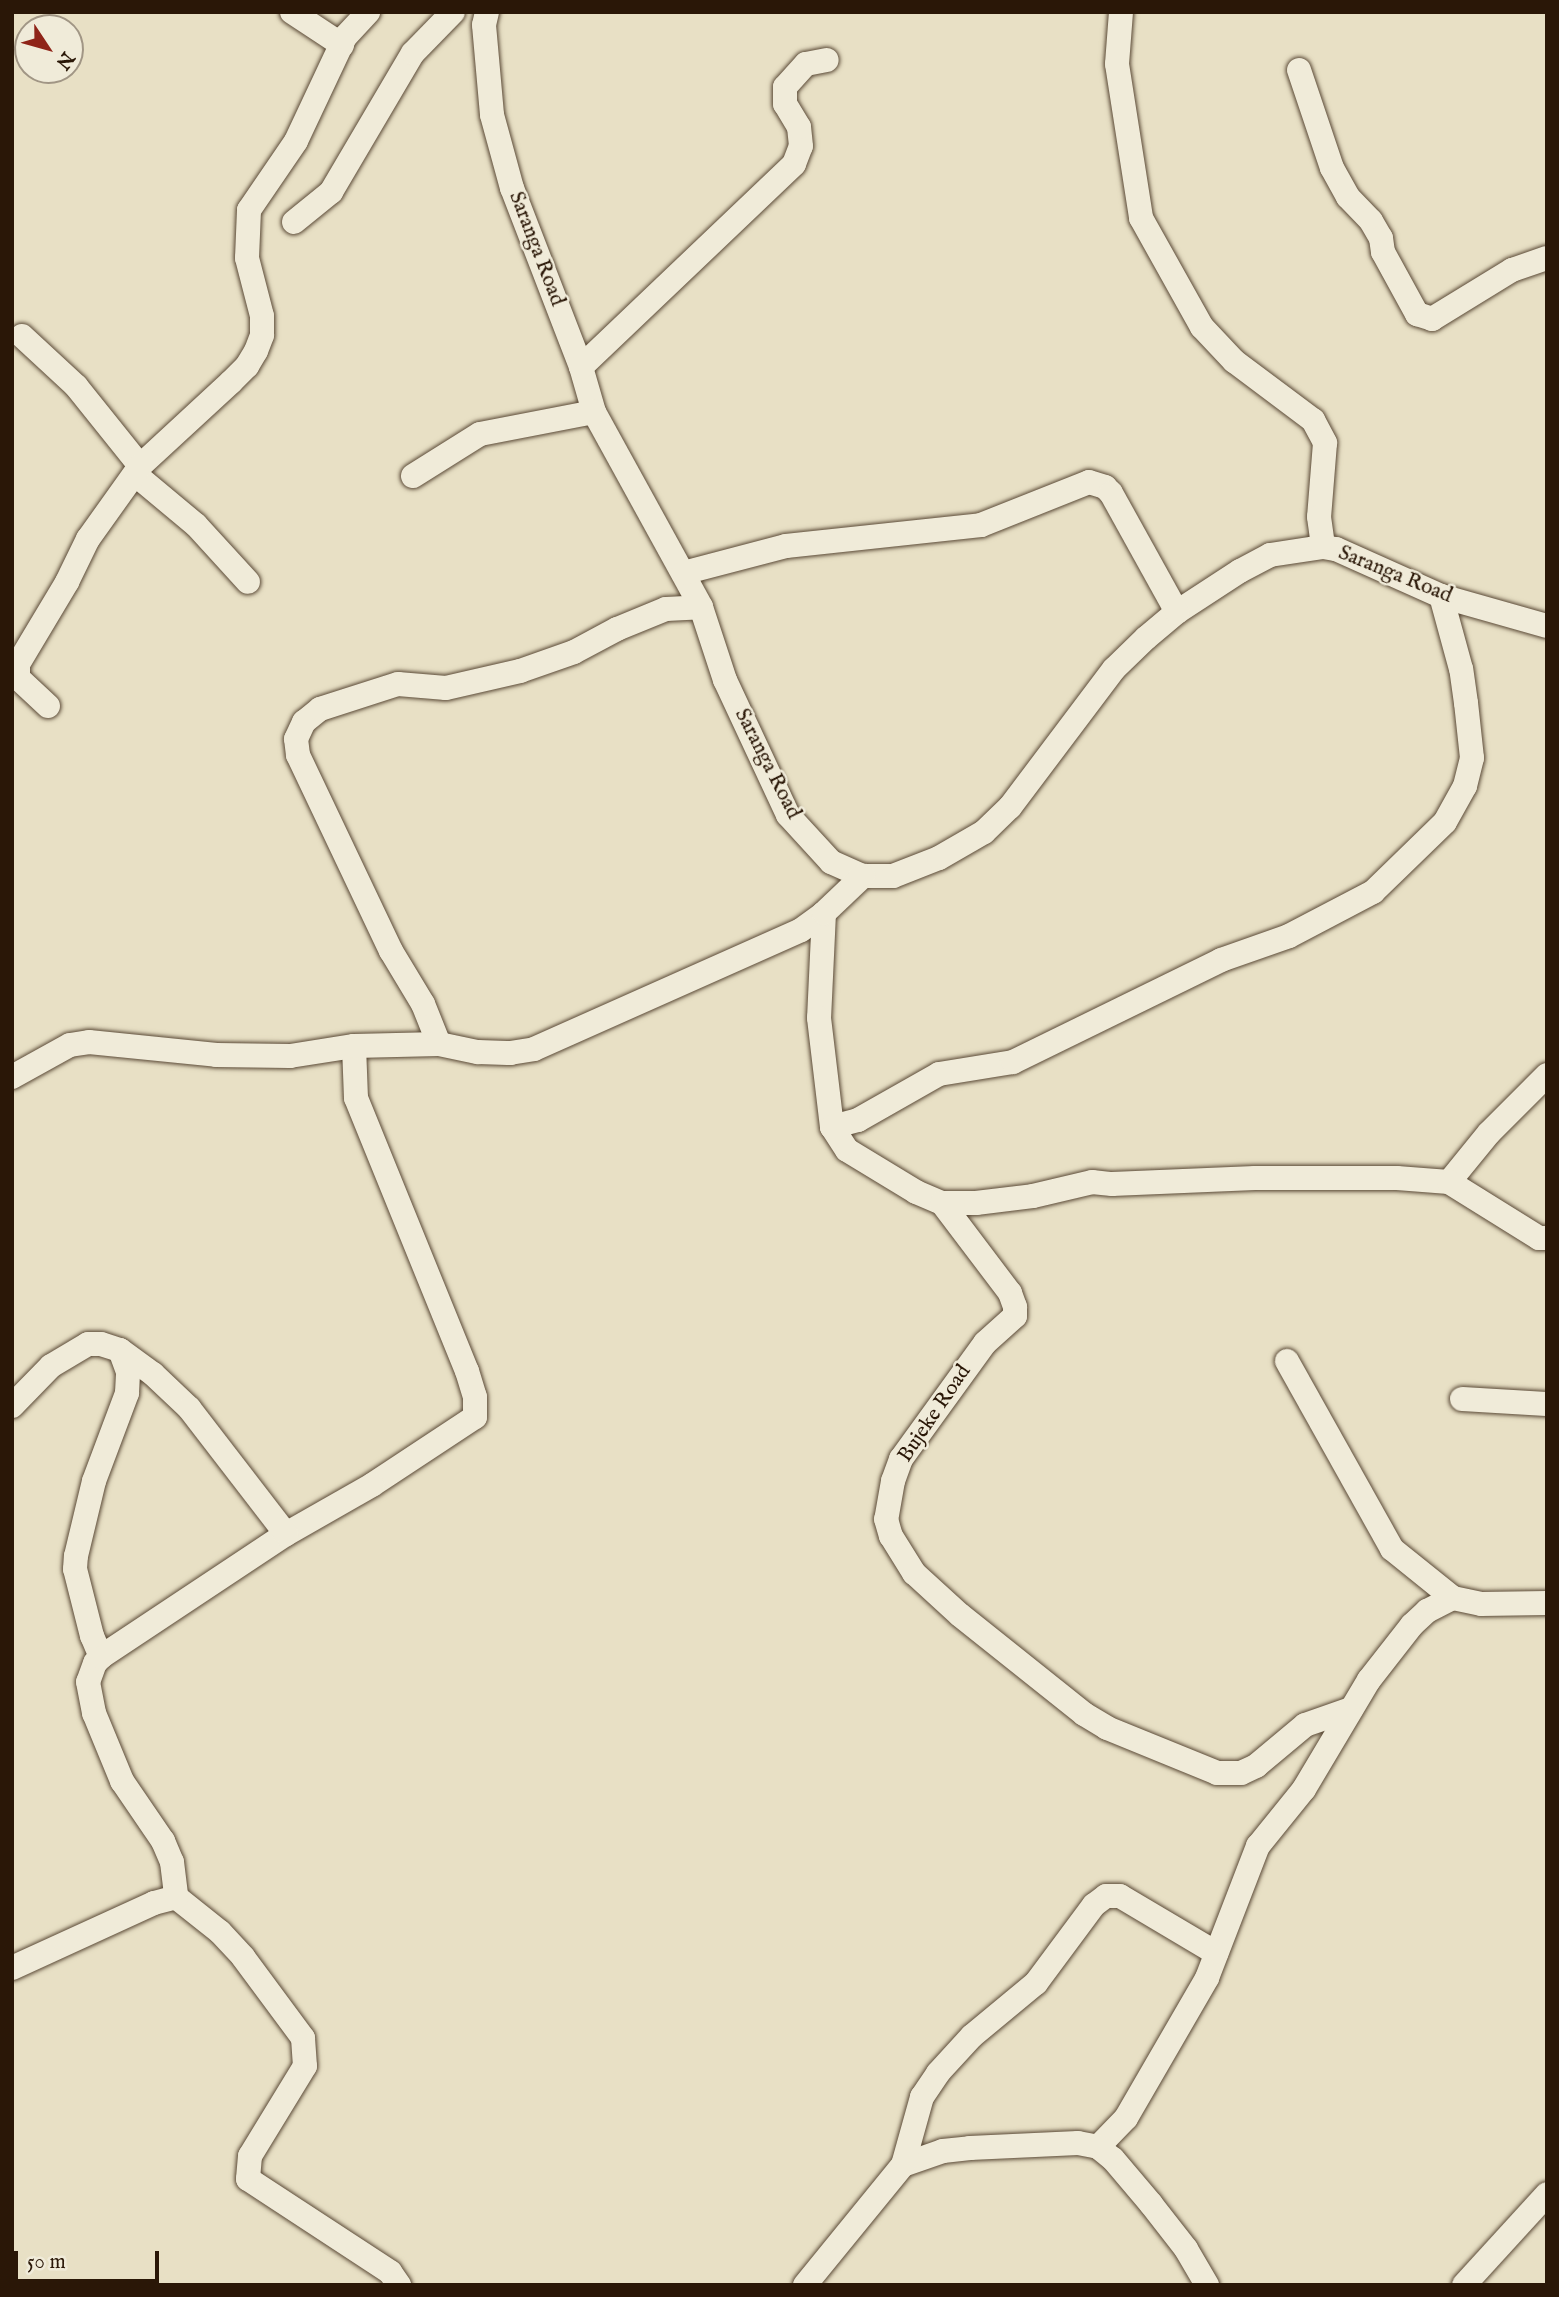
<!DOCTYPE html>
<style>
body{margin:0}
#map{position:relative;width:1559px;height:2297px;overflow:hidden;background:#e8e0c5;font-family:"IM FELL English",serif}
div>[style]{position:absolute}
.roads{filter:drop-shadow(0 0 2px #5a4936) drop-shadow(0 0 2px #5a4936)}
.minor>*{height:24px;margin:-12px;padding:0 12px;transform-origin:12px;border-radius:12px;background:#f0ebd9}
span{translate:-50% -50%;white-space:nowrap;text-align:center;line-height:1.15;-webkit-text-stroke:5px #f0ebd9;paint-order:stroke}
.street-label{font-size:21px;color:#2a1707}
.frame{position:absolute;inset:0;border:14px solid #2a1707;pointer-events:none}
.north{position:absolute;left:14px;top:14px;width:70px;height:70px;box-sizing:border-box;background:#f0ebd9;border:2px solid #a19685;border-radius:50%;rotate:126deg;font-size:19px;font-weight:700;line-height:28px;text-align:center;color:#2a1707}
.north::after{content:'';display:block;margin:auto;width:24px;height:32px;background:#8f2418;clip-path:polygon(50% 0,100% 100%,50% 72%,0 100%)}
.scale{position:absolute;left:14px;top:2251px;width:145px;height:32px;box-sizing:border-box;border:4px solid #2a1707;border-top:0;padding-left:9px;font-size:21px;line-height:24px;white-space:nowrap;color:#2a1707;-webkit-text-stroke:5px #f0ebd9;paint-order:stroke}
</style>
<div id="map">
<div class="roads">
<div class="minor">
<i style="left:292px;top:12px;width:60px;rotate:33.4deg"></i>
<i style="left:487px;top:12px;width:13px;rotate:103deg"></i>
<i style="left:484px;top:25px;width:90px;rotate:84.9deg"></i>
<i style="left:492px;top:115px;width:76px;rotate:74.7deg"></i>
<i style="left:512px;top:188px;width:192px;rotate:68.9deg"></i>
<i style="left:581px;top:367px;width:47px;rotate:73.9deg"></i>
<i style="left:594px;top:412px;width:222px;rotate:61.2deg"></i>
<i style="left:701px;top:607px;width:77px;rotate:71.8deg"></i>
<i style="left:725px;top:680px;width:149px;rotate:65deg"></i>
<i style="left:788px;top:815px;width:64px;rotate:47.5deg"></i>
<i style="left:831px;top:862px;width:35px;rotate:24deg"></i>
<i style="left:863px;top:876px;width:30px"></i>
<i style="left:893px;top:876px;width:49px;rotate:-21.4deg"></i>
<i style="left:939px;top:858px;width:52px;rotate:-30deg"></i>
<i style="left:984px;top:832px;width:36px;rotate:-44deg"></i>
<i style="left:1010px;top:807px;width:173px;rotate:-53deg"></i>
<i style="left:1114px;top:669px;width:45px;rotate:-44.1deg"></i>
<i style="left:1146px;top:638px;width:40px;rotate:-40deg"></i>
<i style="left:1177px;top:612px;width:75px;rotate:-33.1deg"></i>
<i style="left:1240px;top:571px;width:34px;rotate:-28deg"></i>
<i style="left:1270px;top:555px;width:54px;rotate:-8.6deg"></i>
<i style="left:1323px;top:547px;width:13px;rotate:9deg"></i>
<i style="left:1336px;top:549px;width:115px;rotate:24.1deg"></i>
<i style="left:1441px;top:596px;width:110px;rotate:15.8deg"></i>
<i style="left:1121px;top:12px;width:52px;rotate:94.4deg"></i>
<i style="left:1117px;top:64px;width:156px;rotate:81.1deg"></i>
<i style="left:1141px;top:218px;width:125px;rotate:60.8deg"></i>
<i style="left:1202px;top:327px;width:47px;rotate:46.7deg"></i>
<i style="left:1234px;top:361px;width:99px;rotate:36.8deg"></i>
<i style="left:1313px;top:420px;width:26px;rotate:62deg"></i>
<i style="left:1325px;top:443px;width:74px;rotate:94.6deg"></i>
<i style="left:1319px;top:517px;width:30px;rotate:82deg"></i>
<i style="left:1299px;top:70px;width:103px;rotate:71.4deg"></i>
<i style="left:1332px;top:168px;width:33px;rotate:61deg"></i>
<i style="left:1348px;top:197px;width:33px;rotate:46deg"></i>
<i style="left:1371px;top:221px;width:20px;rotate:60deg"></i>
<i style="left:1381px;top:238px;width:14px;rotate:82deg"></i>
<i style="left:1383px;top:252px;width:71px;rotate:61.3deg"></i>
<i style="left:1417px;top:314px;width:16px;rotate:18deg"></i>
<i style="left:1432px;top:319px;width:94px;rotate:-31.5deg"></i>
<i style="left:1512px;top:270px;width:37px;rotate:-19deg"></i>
<i style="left:294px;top:222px;width:48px;rotate:-39deg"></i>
<i style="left:331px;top:192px;width:161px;rotate:-59.5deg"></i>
<i style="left:413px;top:53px;width:57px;rotate:-45.7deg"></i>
<i style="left:22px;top:336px;width:74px;rotate:42.8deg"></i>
<i style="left:76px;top:386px;width:102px;rotate:51.3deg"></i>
<i style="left:581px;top:367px;width:294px;rotate:-43.6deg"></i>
<i style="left:794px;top:164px;width:19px;rotate:-69deg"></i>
<i style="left:801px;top:146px;width:19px;rotate:-96deg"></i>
<i style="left:799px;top:127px;width:27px;rotate:-121deg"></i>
<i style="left:785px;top:104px;width:17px;rotate:-90deg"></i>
<i style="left:785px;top:87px;width:31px;rotate:-48deg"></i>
<i style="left:806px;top:64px;width:21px;rotate:-11deg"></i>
<i style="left:136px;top:475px;width:78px;rotate:39.8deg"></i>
<i style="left:196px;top:525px;width:77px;rotate:47.6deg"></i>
<i style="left:413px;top:476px;width:79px;rotate:-32.1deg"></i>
<i style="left:480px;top:434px;width:116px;rotate:-10.9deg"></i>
<i style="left:683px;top:573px;width:106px;rotate:-14.7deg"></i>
<i style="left:786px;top:546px;width:196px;rotate:-6.1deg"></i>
<i style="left:981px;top:525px;width:116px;rotate:-21.7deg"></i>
<i style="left:1089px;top:482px;width:17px;rotate:17deg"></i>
<i style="left:1105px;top:487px;width:8px;rotate:45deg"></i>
<i style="left:1111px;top:493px;width:136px;rotate:61deg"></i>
<i style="left:48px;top:706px;width:41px;rotate:-137deg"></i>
<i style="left:18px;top:678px;width:14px;rotate:-90deg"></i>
<i style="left:18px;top:664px;width:96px;rotate:-59.1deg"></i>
<i style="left:67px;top:582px;width:48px;rotate:-64deg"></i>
<i style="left:88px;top:539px;width:90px;rotate:-54.5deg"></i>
<i style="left:140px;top:466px;width:124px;rotate:-42.7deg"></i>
<i style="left:231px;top:382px;width:23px;rotate:-45deg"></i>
<i style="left:247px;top:366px;width:17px;rotate:-59deg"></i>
<i style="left:256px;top:351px;width:17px;rotate:-69deg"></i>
<i style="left:262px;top:335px;width:19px;rotate:-90deg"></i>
<i style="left:262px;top:316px;width:60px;rotate:-104.5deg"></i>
<i style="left:247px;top:258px;width:48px;rotate:-87.6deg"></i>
<i style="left:249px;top:210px;width:83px;rotate:-55.7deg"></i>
<i style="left:296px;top:141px;width:115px;rotate:-64.8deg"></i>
<i style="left:345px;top:37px;width:34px;rotate:-47deg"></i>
<i style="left:824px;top:913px;width:105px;rotate:92.7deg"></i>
<i style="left:819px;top:1018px;width:110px;rotate:83.2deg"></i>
<i style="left:832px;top:1127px;width:27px;rotate:57deg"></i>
<i style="left:847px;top:1150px;width:81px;rotate:31.3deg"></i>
<i style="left:916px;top:1192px;width:28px;rotate:23deg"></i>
<i style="left:942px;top:1203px;width:113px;rotate:52.9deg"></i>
<i style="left:1010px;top:1293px;width:15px;rotate:70deg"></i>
<i style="left:1015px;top:1307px;width:9px;rotate:90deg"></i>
<i style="left:1015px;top:1316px;width:40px;rotate:138deg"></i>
<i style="left:985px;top:1343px;width:143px;rotate:125.9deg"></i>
<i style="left:901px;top:1459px;width:23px;rotate:110deg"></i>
<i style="left:893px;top:1481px;width:39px;rotate:100deg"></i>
<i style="left:886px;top:1519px;width:18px;rotate:74deg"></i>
<i style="left:891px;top:1536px;width:44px;rotate:58.1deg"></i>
<i style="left:914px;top:1573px;width:62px;rotate:42.4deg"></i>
<i style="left:960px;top:1615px;width:159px;rotate:38.6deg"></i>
<i style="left:1084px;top:1714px;width:27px;rotate:31deg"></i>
<i style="left:1107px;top:1728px;width:119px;rotate:22.2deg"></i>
<i style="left:1217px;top:1773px;width:24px"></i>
<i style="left:1241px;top:1773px;width:17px;rotate:-25deg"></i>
<i style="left:1256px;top:1766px;width:64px;rotate:-39.9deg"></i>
<i style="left:1305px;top:1725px;width:49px;rotate:-19.2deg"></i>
<i style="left:439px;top:1044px;width:43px;rotate:-111.8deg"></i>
<i style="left:423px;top:1004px;width:62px;rotate:-121.1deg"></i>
<i style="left:391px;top:951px;width:217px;rotate:-115.4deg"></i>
<i style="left:298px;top:755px;width:16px;rotate:-97deg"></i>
<i style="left:296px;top:739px;width:19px;rotate:-65deg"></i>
<i style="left:304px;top:722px;width:21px;rotate:-39deg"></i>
<i style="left:320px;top:709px;width:82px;rotate:-17.8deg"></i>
<i style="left:398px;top:684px;width:48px;rotate:4.8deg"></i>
<i style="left:446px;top:688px;width:76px;rotate:-12.9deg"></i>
<i style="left:520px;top:671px;width:57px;rotate:-19.4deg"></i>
<i style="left:574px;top:652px;width:49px;rotate:-28.1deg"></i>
<i style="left:617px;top:629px;width:53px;rotate:-22.2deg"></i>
<i style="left:666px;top:609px;width:35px;rotate:-3deg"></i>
<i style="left:354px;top:1046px;width:52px;rotate:87.8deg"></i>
<i style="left:356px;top:1098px;width:295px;rotate:67.9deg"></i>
<i style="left:467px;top:1371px;width:27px;rotate:73deg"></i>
<i style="left:475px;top:1397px;width:20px;rotate:90deg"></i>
<i style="left:475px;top:1417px;width:123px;rotate:146.6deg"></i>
<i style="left:372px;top:1485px;width:99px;rotate:150.3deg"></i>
<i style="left:286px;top:1534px;width:222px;rotate:146.4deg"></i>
<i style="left:101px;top:1657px;width:8px;rotate:135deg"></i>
<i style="left:95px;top:1663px;width:20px;rotate:110deg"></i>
<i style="left:88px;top:1682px;width:32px;rotate:79deg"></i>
<i style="left:94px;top:1713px;width:74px;rotate:67.6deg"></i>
<i style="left:122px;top:1781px;width:73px;rotate:55.7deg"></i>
<i style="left:163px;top:1841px;width:23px;rotate:67deg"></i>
<i style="left:172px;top:1862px;width:35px;rotate:83deg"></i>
<i style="left:176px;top:1897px;width:56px;rotate:38.5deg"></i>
<i style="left:220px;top:1932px;width:34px;rotate:47deg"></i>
<i style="left:243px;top:1957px;width:101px;rotate:53.5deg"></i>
<i style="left:303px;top:2038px;width:28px;rotate:86deg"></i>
<i style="left:305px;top:2066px;width:105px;rotate:121.4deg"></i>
<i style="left:250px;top:2156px;width:23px;rotate:95deg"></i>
<i style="left:248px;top:2179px;width:170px;rotate:33.2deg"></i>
<i style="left:390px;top:2272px;width:16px;rotate:55deg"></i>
<i style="left:12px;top:1077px;width:66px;rotate:-28.9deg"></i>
<i style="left:70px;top:1045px;width:19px;rotate:-9deg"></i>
<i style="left:89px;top:1042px;width:128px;rotate:5.8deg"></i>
<i style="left:216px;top:1055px;width:74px;rotate:0.8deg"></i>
<i style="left:290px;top:1056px;width:65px;rotate:-8.9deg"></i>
<i style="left:354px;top:1046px;width:85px;rotate:-1.3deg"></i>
<i style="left:439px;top:1044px;width:40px;rotate:12deg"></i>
<i style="left:478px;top:1052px;width:32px;rotate:2deg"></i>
<i style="left:510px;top:1053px;width:24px;rotate:-9deg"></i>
<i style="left:534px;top:1049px;width:292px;rotate:-24deg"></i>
<i style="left:801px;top:930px;width:29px;rotate:-36deg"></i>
<i style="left:824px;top:913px;width:54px;rotate:-43.5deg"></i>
<i style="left:832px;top:1127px;width:27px;rotate:-15deg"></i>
<i style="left:858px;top:1120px;width:93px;rotate:-29.6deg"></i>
<i style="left:939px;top:1074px;width:75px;rotate:-9.2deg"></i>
<i style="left:1013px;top:1062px;width:232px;rotate:-26.1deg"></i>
<i style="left:1221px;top:960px;width:72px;rotate:-19.4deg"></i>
<i style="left:1289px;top:936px;width:95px;rotate:-27.6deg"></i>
<i style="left:1373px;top:892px;width:100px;rotate:-44.2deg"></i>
<i style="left:1445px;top:822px;width:41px;rotate:-60.9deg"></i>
<i style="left:1465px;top:786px;width:29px;rotate:-76deg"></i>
<i style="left:1472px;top:758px;width:55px;rotate:-96.2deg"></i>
<i style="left:1466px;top:703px;width:34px;rotate:-98deg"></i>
<i style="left:1461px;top:669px;width:76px;rotate:-105.3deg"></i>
<i style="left:1449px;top:1182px;width:63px;rotate:-50.8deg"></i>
<i style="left:1489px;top:1133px;width:82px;rotate:-45deg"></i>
<i style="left:942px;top:1203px;width:34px"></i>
<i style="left:976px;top:1203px;width:57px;rotate:-7deg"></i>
<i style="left:1033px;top:1196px;width:61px;rotate:-13.3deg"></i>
<i style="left:1092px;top:1182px;width:20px;rotate:6deg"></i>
<i style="left:1112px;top:1184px;width:143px;rotate:-2.4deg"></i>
<i style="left:1255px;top:1178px;width:142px"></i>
<i style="left:1397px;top:1178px;width:52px;rotate:4.4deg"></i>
<i style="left:1449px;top:1182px;width:106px;rotate:31.9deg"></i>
<i style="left:1539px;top:1238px;width:8px"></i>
<i style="left:1287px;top:1361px;width:215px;rotate:60.8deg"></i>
<i style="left:1392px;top:1549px;width:78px;rotate:38.8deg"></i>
<i style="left:1453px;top:1598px;width:29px;rotate:12deg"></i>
<i style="left:1481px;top:1604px;width:66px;rotate:-0.9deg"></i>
<i style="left:1462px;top:1399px;width:85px;rotate:3.4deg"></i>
<i style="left:12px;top:1406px;width:56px;rotate:-45.7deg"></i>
<i style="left:51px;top:1366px;width:43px;rotate:-30.7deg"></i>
<i style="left:88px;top:1344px;width:13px"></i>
<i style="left:101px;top:1344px;width:20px;rotate:18deg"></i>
<i style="left:120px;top:1350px;width:41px;rotate:36deg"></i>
<i style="left:153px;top:1374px;width:50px;rotate:43.4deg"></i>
<i style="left:189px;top:1408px;width:159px;rotate:52.4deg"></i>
<i style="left:101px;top:1657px;width:23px;rotate:-113deg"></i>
<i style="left:92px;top:1636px;width:69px;rotate:-104.2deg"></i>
<i style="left:75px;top:1569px;width:13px;rotate:-86deg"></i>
<i style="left:76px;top:1556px;width:77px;rotate:-76.5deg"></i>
<i style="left:94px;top:1481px;width:94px;rotate:-69.4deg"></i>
<i style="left:127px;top:1393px;width:21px;rotate:-87deg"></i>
<i style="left:128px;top:1372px;width:23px;rotate:-110deg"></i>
<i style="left:12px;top:1968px;width:156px;rotate:-24.6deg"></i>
<i style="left:154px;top:1903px;width:23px;rotate:-15deg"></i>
<i style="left:1098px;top:2147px;width:40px;rotate:-46deg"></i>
<i style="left:1126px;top:2118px;width:162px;rotate:-59.9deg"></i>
<i style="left:1207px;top:1978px;width:142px;rotate:-68.9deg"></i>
<i style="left:1258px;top:1846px;width:73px;rotate:-51.1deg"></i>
<i style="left:1304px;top:1789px;width:127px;rotate:-59.2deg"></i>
<i style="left:1369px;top:1680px;width:70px;rotate:-52deg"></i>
<i style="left:1412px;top:1625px;width:21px;rotate:-43deg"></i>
<i style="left:1427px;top:1611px;width:29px;rotate:-27deg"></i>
<i style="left:903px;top:2165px;width:42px;rotate:-19.3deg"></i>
<i style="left:943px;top:2151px;width:27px;rotate:-6deg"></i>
<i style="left:970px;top:2148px;width:108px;rotate:-2.7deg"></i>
<i style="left:1078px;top:2143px;width:20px;rotate:11deg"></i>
<i style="left:1098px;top:2147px;width:19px;rotate:39deg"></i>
<i style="left:1113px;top:2159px;width:59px;rotate:49.8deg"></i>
<i style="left:1151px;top:2204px;width:57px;rotate:52.1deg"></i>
<i style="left:1186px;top:2249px;width:42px;rotate:59.7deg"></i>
<i style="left:805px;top:2285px;width:155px;rotate:-50.8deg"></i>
<i style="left:903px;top:2165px;width:71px;rotate:-74.4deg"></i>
<i style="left:922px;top:2097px;width:29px;rotate:-56deg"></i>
<i style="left:938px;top:2073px;width:50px;rotate:-47.4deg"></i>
<i style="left:972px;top:2036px;width:83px;rotate:-39.6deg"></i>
<i style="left:1036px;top:1983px;width:97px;rotate:-53.4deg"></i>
<i style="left:1094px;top:1905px;width:15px;rotate:-37deg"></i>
<i style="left:1106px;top:1896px;width:14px"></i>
<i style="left:1120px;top:1896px;width:112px;rotate:30.7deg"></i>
<i style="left:1464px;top:2285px;width:123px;rotate:-47.6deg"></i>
</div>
</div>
<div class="street-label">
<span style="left:536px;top:249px;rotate:69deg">Saranga Road</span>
<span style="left:1395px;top:575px;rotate:22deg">Saranga Road</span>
<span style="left:767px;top:764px;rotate:63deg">Saranga Road</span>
<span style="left:935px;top:1414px;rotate:-56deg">Bujeke Road</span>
</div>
<div class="frame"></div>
<div class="north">N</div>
<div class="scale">50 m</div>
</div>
